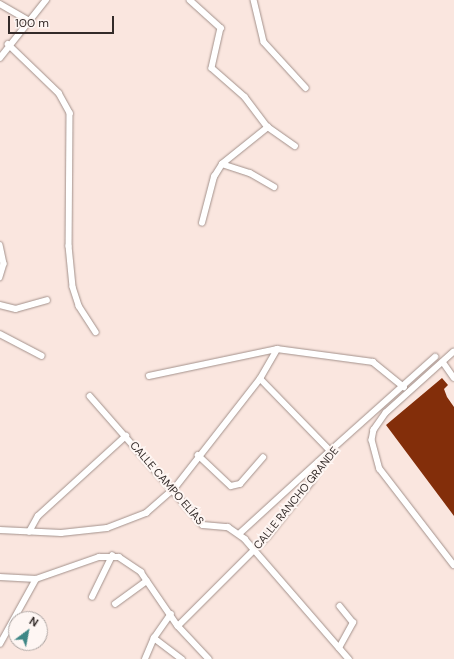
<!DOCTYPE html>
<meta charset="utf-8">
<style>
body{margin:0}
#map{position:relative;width:454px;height:659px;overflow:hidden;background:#fae6df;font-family:"DM Sans",sans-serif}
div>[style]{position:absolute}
.building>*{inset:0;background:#832e0a}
.roads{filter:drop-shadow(0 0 1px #a3918b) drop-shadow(0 0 1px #a3918b)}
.street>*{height:5.5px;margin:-2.75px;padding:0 2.75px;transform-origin:2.75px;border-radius:2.75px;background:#fff}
span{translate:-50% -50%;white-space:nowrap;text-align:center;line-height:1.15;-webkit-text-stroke:4px #fef6f3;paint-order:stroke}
.street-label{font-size:11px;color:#332b29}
.north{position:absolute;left:8px;top:611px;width:40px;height:40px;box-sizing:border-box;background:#fef6f3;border:1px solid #ada5a2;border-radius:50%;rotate:32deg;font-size:11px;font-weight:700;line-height:16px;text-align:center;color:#332b29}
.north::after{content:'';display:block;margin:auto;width:14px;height:18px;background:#3e8786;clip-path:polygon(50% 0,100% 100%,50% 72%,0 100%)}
.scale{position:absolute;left:8px;top:16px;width:106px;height:18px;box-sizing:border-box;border:2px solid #332b29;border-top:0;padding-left:5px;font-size:12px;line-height:14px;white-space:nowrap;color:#332b29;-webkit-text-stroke:3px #fef6f3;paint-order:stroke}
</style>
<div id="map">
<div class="building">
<i style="clip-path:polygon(442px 378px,448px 385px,444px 389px,447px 397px,454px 407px,454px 516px,386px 425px)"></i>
</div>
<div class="roads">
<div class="street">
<i style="left:190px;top:0;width:42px;rotate:42.1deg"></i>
<i style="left:221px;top:28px;width:41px;rotate:102.7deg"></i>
<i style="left:212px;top:68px;width:44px;rotate:41.3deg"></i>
<i style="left:245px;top:97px;width:38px;rotate:53deg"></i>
<i style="left:268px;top:127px;width:33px;rotate:35deg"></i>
<i style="left:254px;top:0;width:43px;rotate:76.6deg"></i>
<i style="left:264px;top:42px;width:62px;rotate:47.6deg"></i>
<i style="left:0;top:4px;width:32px;rotate:30deg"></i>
<i style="left:8px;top:44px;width:71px;rotate:43.9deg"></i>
<i style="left:59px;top:93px;width:23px;rotate:61deg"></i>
<i style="left:70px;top:113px;width:133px;rotate:90.4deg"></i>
<i style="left:69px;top:246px;width:41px;rotate:84.4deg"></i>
<i style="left:73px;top:287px;width:20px;rotate:72deg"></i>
<i style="left:79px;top:306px;width:31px;rotate:57deg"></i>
<i style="left:0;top:58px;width:74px;rotate:-51.6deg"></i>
<i style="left:222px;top:164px;width:29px;rotate:18deg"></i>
<i style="left:250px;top:173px;width:28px;rotate:30deg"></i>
<i style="left:202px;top:223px;width:48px;rotate:-75.4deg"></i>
<i style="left:214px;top:177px;width:15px;rotate:-58deg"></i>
<i style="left:222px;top:164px;width:59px;rotate:-38.8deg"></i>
<i style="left:0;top:245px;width:19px;rotate:78deg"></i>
<i style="left:4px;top:264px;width:14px;rotate:107deg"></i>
<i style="left:0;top:305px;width:16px;rotate:14deg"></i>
<i style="left:16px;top:309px;width:32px;rotate:-16deg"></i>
<i style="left:0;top:334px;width:47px;rotate:27.6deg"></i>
<i style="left:454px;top:352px;width:91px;rotate:138.1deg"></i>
<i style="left:386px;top:413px;width:21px;rotate:125deg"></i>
<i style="left:374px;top:430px;width:10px;rotate:101deg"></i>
<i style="left:372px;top:440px;width:30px;rotate:75deg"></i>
<i style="left:380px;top:469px;width:121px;rotate:52.4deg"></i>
<i style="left:443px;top:362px;width:19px;rotate:55deg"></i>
<i style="left:149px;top:376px;width:131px;rotate:-11.9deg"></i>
<i style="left:277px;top:349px;width:97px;rotate:7.7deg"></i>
<i style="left:373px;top:362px;width:40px;rotate:39deg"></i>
<i style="left:90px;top:396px;width:171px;rotate:48.8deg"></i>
<i style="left:203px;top:525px;width:25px;rotate:5deg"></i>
<i style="left:228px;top:527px;width:21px;rotate:35deg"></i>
<i style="left:245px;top:539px;width:159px;rotate:49.1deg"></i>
<i style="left:198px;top:455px;width:45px;rotate:43.2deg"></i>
<i style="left:231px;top:486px;width:9px;rotate:-13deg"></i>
<i style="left:240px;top:484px;width:35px;rotate:-49deg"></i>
<i style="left:0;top:530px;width:61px;rotate:2.8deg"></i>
<i style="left:61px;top:533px;width:46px;rotate:-6.2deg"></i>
<i style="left:107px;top:528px;width:42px;rotate:-21deg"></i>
<i style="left:146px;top:513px;width:37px;rotate:-41deg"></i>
<i style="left:174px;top:489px;width:140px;rotate:-52deg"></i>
<i style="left:260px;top:379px;width:34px;rotate:-60deg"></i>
<i style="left:29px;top:532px;width:18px;rotate:-61deg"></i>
<i style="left:38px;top:516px;width:119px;rotate:-42.3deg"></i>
<i style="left:239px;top:534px;width:123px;rotate:-42.4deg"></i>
<i style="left:330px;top:451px;width:100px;rotate:-134.2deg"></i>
<i style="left:0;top:577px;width:36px;rotate:3deg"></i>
<i style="left:36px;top:579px;width:67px;rotate:-19.2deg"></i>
<i style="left:99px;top:557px;width:20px"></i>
<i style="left:119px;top:557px;width:27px;rotate:34deg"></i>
<i style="left:141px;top:572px;width:65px;rotate:55.6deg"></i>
<i style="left:178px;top:626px;width:45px;rotate:46.8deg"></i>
<i style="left:92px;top:597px;width:46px;rotate:-64deg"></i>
<i style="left:115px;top:604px;width:39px;rotate:-36deg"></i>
<i style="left:178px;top:626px;width:127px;rotate:-45deg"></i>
<i style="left:268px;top:536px;width:70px;rotate:-51.3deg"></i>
<i style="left:312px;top:481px;width:35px;rotate:-59deg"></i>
<i style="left:330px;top:451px;width:141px;rotate:-41.8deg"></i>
<i style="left:154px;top:638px;width:35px;rotate:37deg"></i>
<i style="left:0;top:644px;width:74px;rotate:-61deg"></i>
<i style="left:339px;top:648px;width:29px;rotate:-61deg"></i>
<i style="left:353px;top:623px;width:21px;rotate:-129deg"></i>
<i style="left:145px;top:659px;width:23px;rotate:-67deg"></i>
<i style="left:154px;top:638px;width:29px;rotate:-55deg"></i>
</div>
</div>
<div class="street-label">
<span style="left:167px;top:483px;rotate:49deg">CALLE CAMPO ELÍAS</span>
<span style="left:296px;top:498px;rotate:-51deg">CALLE RANCHO GRANDE</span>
</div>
<div class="north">N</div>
<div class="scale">100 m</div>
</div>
